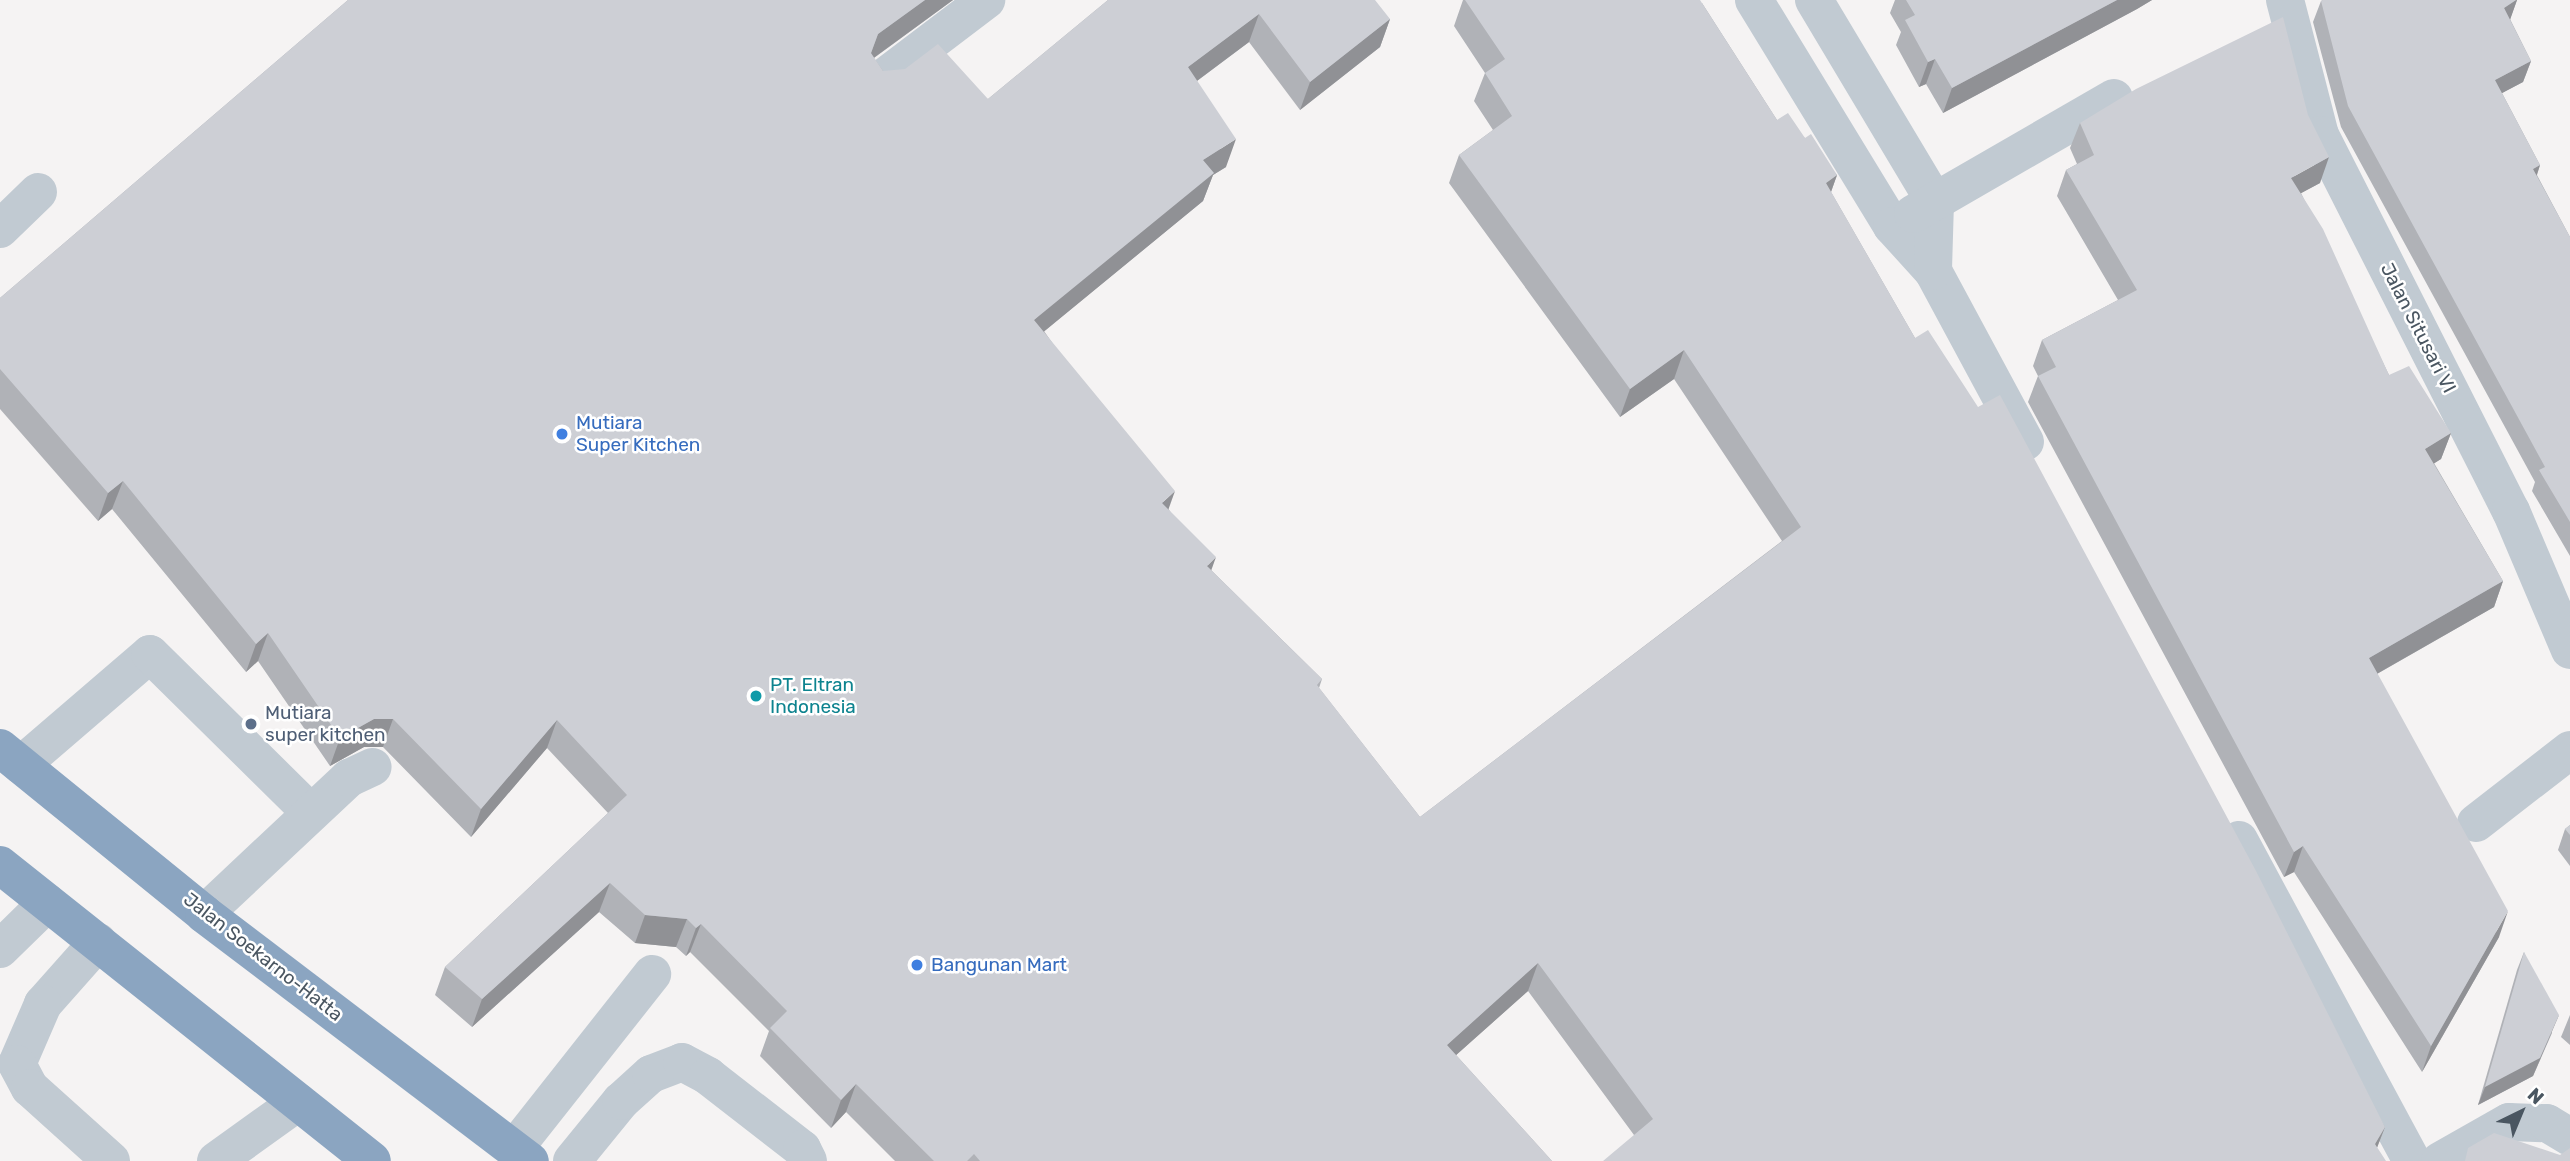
<!DOCTYPE html>
<style>
body{margin:0}
#map{position:relative;width:2570px;height:1161px;overflow:hidden;background:#f5f3f3;font-family:Rubik,sans-serif}
div>[style]{position:absolute}
.minor>*{height:38px;margin:-19px;padding:0 19px;transform-origin:19px;border-radius:19px;background:#c1cad2}
.highway>*{height:38px;margin:-19px;padding:0 19px;transform-origin:19px;border-radius:19px;background:#8ba5c1}
.wall>*{inset:0;background:#b0b2b7}
.shaded-wall>*{inset:0;background:#909195}
.building>*{inset:0;background:#cdcfd5}
.dots>*{width:19px;height:19px;translate:-50% -50%;box-sizing:border-box;border:4px solid #fff;border-radius:50%}
span{translate:-50% -50%;white-space:nowrap;text-align:center;line-height:1.15;-webkit-text-stroke:5px #fff;paint-order:stroke}
.street-label{font-size:19px;color:#4a5661}
.shop-label{font-size:19px;color:#366cbe}
.left{translate:0 -50%;text-align:left}
.culture-label{font-size:19px;color:#0d838f}
.service-label{font-size:19px;color:#4e5e75}
.north{position:absolute;left:2486px;top:1077px;width:70px;height:70px;-webkit-text-stroke:5px #fff;paint-order:stroke;rotate:43deg;font-size:19px;font-weight:700;line-height:28px;text-align:center;color:#4a5661}
.north::after{content:'';display:block;margin:auto;width:24px;height:32px;background:#4a5661;clip-path:polygon(50% 0,100% 100%,50% 72%,0 100%)}
</style>
<div id="map">
<div class="minor">
<i style="left:1754px;top:0;width:265px;rotate:58.6deg"></i>
<i style="left:1892px;top:226px;width:61px;rotate:47.7deg"></i>
<i style="left:1933px;top:271px;width:194px;rotate:61.7deg"></i>
<i style="left:1814px;top:0;width:235px;rotate:59.1deg"></i>
<i style="left:1935px;top:202px;width:69px;rotate:91.7deg"></i>
<i style="left:2285px;top:0;width:139px;rotate:75.5deg"></i>
<i style="left:2320px;top:135px;width:422px;rotate:63.1deg"></i>
<i style="left:2511px;top:511px;width:151px;rotate:67deg"></i>
<i style="left:882px;top:79px;width:131px;rotate:-37.2deg"></i>
<i style="left:1913px;top:214px;width:232px;rotate:-30deg"></i>
<i style="left:0;top:229px;width:53px;rotate:-44.2deg"></i>
<i style="left:21px;top:765px;width:170px;rotate:-40.7deg"></i>
<i style="left:150px;top:654px;width:226px;rotate:44.6deg"></i>
<i style="left:2476px;top:823px;width:119px;rotate:-37.8deg"></i>
<i style="left:2239px;top:840px;width:365px;rotate:61.7deg"></i>
<i style="left:204px;top:914px;width:199px;rotate:-43.2deg"></i>
<i style="left:349px;top:778px;width:26px;rotate:-25deg"></i>
<i style="left:98px;top:942px;width:83px;rotate:131.6deg"></i>
<i style="left:43px;top:1004px;width:65px;rotate:113.4deg"></i>
<i style="left:17px;top:1064px;width:27px;rotate:62deg"></i>
<i style="left:30px;top:1088px;width:109px;rotate:42deg"></i>
<i style="left:0;top:949px;width:66px;rotate:-44.4deg"></i>
<i style="left:514px;top:1149px;width:223px;rotate:-51.7deg"></i>
<i style="left:216px;top:1161px;width:101px;rotate:-35.7deg"></i>
<i style="left:572px;top:1161px;width:77px;rotate:-50.8deg"></i>
<i style="left:621px;top:1101px;width:40px;rotate:-42deg"></i>
<i style="left:651px;top:1074px;width:33px;rotate:-21deg"></i>
<i style="left:682px;top:1062px;width:30px;rotate:28deg"></i>
<i style="left:708px;top:1076px;width:119px;rotate:37.8deg"></i>
<i style="left:802px;top:1149px;width:13px;rotate:63deg"></i>
<i style="left:2440px;top:1161px;width:79px;rotate:-29.5deg"></i>
<i style="left:2509px;top:1122px;width:38px;rotate:2deg"></i>
<i style="left:2547px;top:1123px;width:27px;rotate:31deg"></i>
</div>
<div class="highway">
<i style="left:0;top:748px;width:263px;rotate:39.1deg"></i>
<i style="left:204px;top:914px;width:409px;rotate:37.2deg"></i>
<i style="left:0;top:865px;width:475px;rotate:38.5deg"></i>
</div>
<div class="wall">
<i style="clip-path:polygon(348px 0,953px 0,874px 58px,883px 71px,988px 99px,1108px 0,1390px 19px,1380px 47px,1300px 110px,1249px 42px,1197px 81px,1226px 167px,1213px 175px,1203px 201px,1044px 331px,1211px 570px,1322px 679px,1319px 688px,1420px 817px,1782px 541px,1674px 379px,1620px 417px,1449px 183px,1459px 155px,1493px 130px,1474px 101px,1485px 73px,1454px 26px,1463px 0,1702px 3px,1777px 120px,1805px 138px,1837px 175px,1831px 192px,1915px 338px,2385px 1127px,2377px 1148px,1634px 1135px,1528px 991px,1456px 1055px,1552px 1161px,895px 1161px,846px 1112px,831px 1128px,760px 1056px,769px 1031px,690px 952px,686px 956px,676px 947px,635px 943px,599px 912px,472px 1027px,435px 995px,445px 967px,608px 813px,547px 748px,471px 837px,383px 747px,364px 747px,330px 766px,258px 661px,246px 672px,112px 509px,98px 521px,0 409px,0 298px)"></i>
<i style="clip-path:polygon(1895px 0,2152px 0,2137px 9px,1943px 113px,1926px 84px,1919px 87px,1896px 45px,1901px 32px,1890px 13px)"></i>
<i style="clip-path:polygon(2323px 0,2517px 0,2510px 19px,2531px 61px,2523px 82px,2502px 93px,2540px 165px,2537px 175px,2570px 237px,2570px 556px,2532px 491px,2535px 482px,2341px 127px,2313px 22px,2321px 1px)"></i>
<i style="clip-path:polygon(2080px 123px,2320px 183px,2301px 193px,2389px 375px,2451px 433px,2441px 459px,2434px 463px,2503px 581px,2494px 607px,2377px 674px,2499px 937px,2422px 1072px,2294px 872px,2284px 877px,2028px 402px,2038px 376px,2033px 366px,2042px 340px,2118px 300px,2057px 196px,2066px 170px,2077px 164px,2070px 148px)"></i>
<i style="clip-path:polygon(2570px 825px,2570px 866px,2558px 850px,2565px 829px)"></i>
<i style="clip-path:polygon(2524px 952px,2552px 1033px,2533px 1076px,2478px 1105px,2517px 970px)"></i>
<i style="clip-path:polygon(2570px 1015px,2570px 1045px,2561px 1037px)"></i>
</div>
<div class="shaded-wall">
<i style="clip-path:polygon(925px 0,953px 0,868px 62px,871px 53px,878px 34px)"></i>
<i style="clip-path:polygon(2117px 0,2152px 0,2137px 9px,1943px 113px,1952px 88px)"></i>
<i style="clip-path:polygon(2516px 0,2517px 0,2510px 20px,2504px 8px)"></i>
<i style="clip-path:polygon(1259px 14px,1249px 42px,1178px 95px,1188px 67px)"></i>
<i style="clip-path:polygon(1390px 19px,1380px 47px,1300px 110px,1310px 82px)"></i>
<i style="clip-path:polygon(1935px 59px,1926px 84px,1919px 87px,1928px 62px)"></i>
<i style="clip-path:polygon(2531px 61px,2523px 82px,2487px 101px,2495px 80px)"></i>
<i style="clip-path:polygon(1236px 139px,1226px 167px,1213px 175px,1203px 201px,1024px 348px,1034px 320px,1203px 160px)"></i>
<i style="clip-path:polygon(2329px 157px,2320px 183px,2281px 204px,2291px 178px)"></i>
<i style="clip-path:polygon(2540px 165px,2533px 186px,2533px 169px)"></i>
<i style="clip-path:polygon(1837px 175px,1827px 203px,1826px 183px)"></i>
<i style="clip-path:polygon(1684px 350px,1674px 379px,1620px 417px,1630px 389px)"></i>
<i style="clip-path:polygon(2451px 433px,2441px 459px,2416px 475px,2425px 449px)"></i>
<i style="clip-path:polygon(123px 481px,112px 509px,98px 521px,108px 493px)"></i>
<i style="clip-path:polygon(1175px 491px,1165px 519px,1162px 503px)"></i>
<i style="clip-path:polygon(1216px 557px,1206px 585px,1207px 566px)"></i>
<i style="clip-path:polygon(2503px 581px,2494px 607px,2359px 684px,2369px 658px)"></i>
<i style="clip-path:polygon(268px 633px,258px 661px,246px 672px,256px 644px)"></i>
<i style="clip-path:polygon(374px 719px,393px 719px,383px 747px,364px 747px,330px 766px,340px 738px)"></i>
<i style="clip-path:polygon(557px 720px,547px 748px,471px 837px,481px 809px)"></i>
<i style="clip-path:polygon(2303px 846px,2294px 872px,2284px 877px,2294px 852px)"></i>
<i style="clip-path:polygon(610px 883px,599px 912px,472px 1027px,482px 999px)"></i>
<i style="clip-path:polygon(2508px 911px,2499px 937px,2422px 1072px,2431px 1046px)"></i>
<i style="clip-path:polygon(645px 915px,687px 919px,676px 947px,635px 943px)"></i>
<i style="clip-path:polygon(701px 924px,690px 952px,686px 956px,696px 928px)"></i>
<i style="clip-path:polygon(1538px 963px,1528px 991px,1436px 1073px,1447px 1045px)"></i>
<i style="clip-path:polygon(2559px 1015px,2533px 1076px,2478px 1105px,2485px 1087px)"></i>
<i style="clip-path:polygon(856px 1084px,846px 1112px,831px 1128px,841px 1100px)"></i>
<i style="clip-path:polygon(2385px 1127px,2374px 1155px,2375px 1144px)"></i>
</div>
<div class="building">
<i style="clip-path:polygon(348px 0,925px 0,878px 34px,871px 53px,883px 71px,905px 69px,938px 44px,988px 99px,1108px 0,1375px 0,1390px 19px,1310px 82px,1259px 14px,1188px 67px,1236px 139px,1203px 160px,1214px 173px,1034px 320px,1175px 491px,1162px 503px,1216px 557px,1207px 566px,1322px 679px,1317px 685px,1420px 817px,1801px 527px,1684px 350px,1630px 389px,1459px 155px,1512px 116px,1485px 73px,1505px 59px,1465px 0,1700px 0,1777px 120px,1788px 113px,1805px 138px,1811px 134px,1837px 175px,1826px 183px,1915px 338px,1928px 330px,1978px 407px,2000px 395px,2256px 871px,2385px 1127px,2375px 1144px,2386px 1161px,1603px 1161px,1653px 1119px,1538px 963px,1447px 1045px,1552px 1161px,980px 1161px,974px 1154px,967px 1161px,934px 1161px,856px 1084px,841px 1100px,770px 1028px,787px 1011px,701px 924px,696px 928px,687px 919px,645px 915px,610px 883px,482px 999px,445px 967px,627px 795px,557px 720px,481px 809px,393px 719px,374px 719px,340px 738px,268px 633px,256px 644px,123px 481px,108px 493px,0 369px,0 298px)"></i>
<i style="clip-path:polygon(1906px 0,2117px 0,1952px 88px,1935px 59px,1928px 62px,1905px 20px,1915px 15px)"></i>
<i style="clip-path:polygon(2323px 0,2516px 0,2504px 8px,2531px 61px,2495px 80px,2540px 165px,2533px 169px,2570px 237px,2570px 522px,2539px 470px,2545px 467px,2348px 106px,2321px 1px)"></i>
<i style="clip-path:polygon(2283px 17px,2308px 115px,2329px 157px,2291px 178px,2323px 229px,2389px 375px,2409px 366px,2451px 433px,2425px 449px,2503px 581px,2369px 658px,2508px 911px,2431px 1046px,2303px 846px,2294px 852px,2038px 376px,2056px 367px,2042px 340px,2137px 290px,2066px 170px,2094px 155px,2080px 123px,2136px 89px)"></i>
<i style="clip-path:polygon(2570px 825px,2570px 835px,2565px 829px)"></i>
<i style="clip-path:polygon(2524px 952px,2559px 1015px,2540px 1058px,2485px 1087px)"></i>
<i style="clip-path:polygon(2494px 1133px,2560px 1155px,2570px 1148px,2570px 1161px,2465px 1161px,2468px 1148px)"></i>
</div>
<div class="dots">
<i style="left:562px;top:434px;background:#3f7fe0"></i>
<i style="left:756px;top:696px;background:#0f9aa8"></i>
<i style="left:251px;top:724px;background:#5c6f8a"></i>
<i style="left:917px;top:965px;background:#3f7fe0"></i>
</div>
<div class="street-label">
<span style="left:2418px;top:328px;rotate:63deg">Jalan Situsari VI</span>
<span style="left:263px;top:957px;rotate:38deg">Jalan Soekarno-Hatta</span>
</div>
<div class="shop-label">
<span class="left" style="left:576px;top:434px">Mutiara<br>Super Kitchen</span>
<span class="left" style="left:931px;top:965px">Bangunan Mart</span>
</div>
<div class="culture-label">
<span class="left" style="left:770px;top:696px">PT. Eltran<br>Indonesia</span>
</div>
<div class="service-label">
<span class="left" style="left:265px;top:724px">Mutiara<br>super kitchen</span>
</div>
<div class="north">N</div>
</div>
